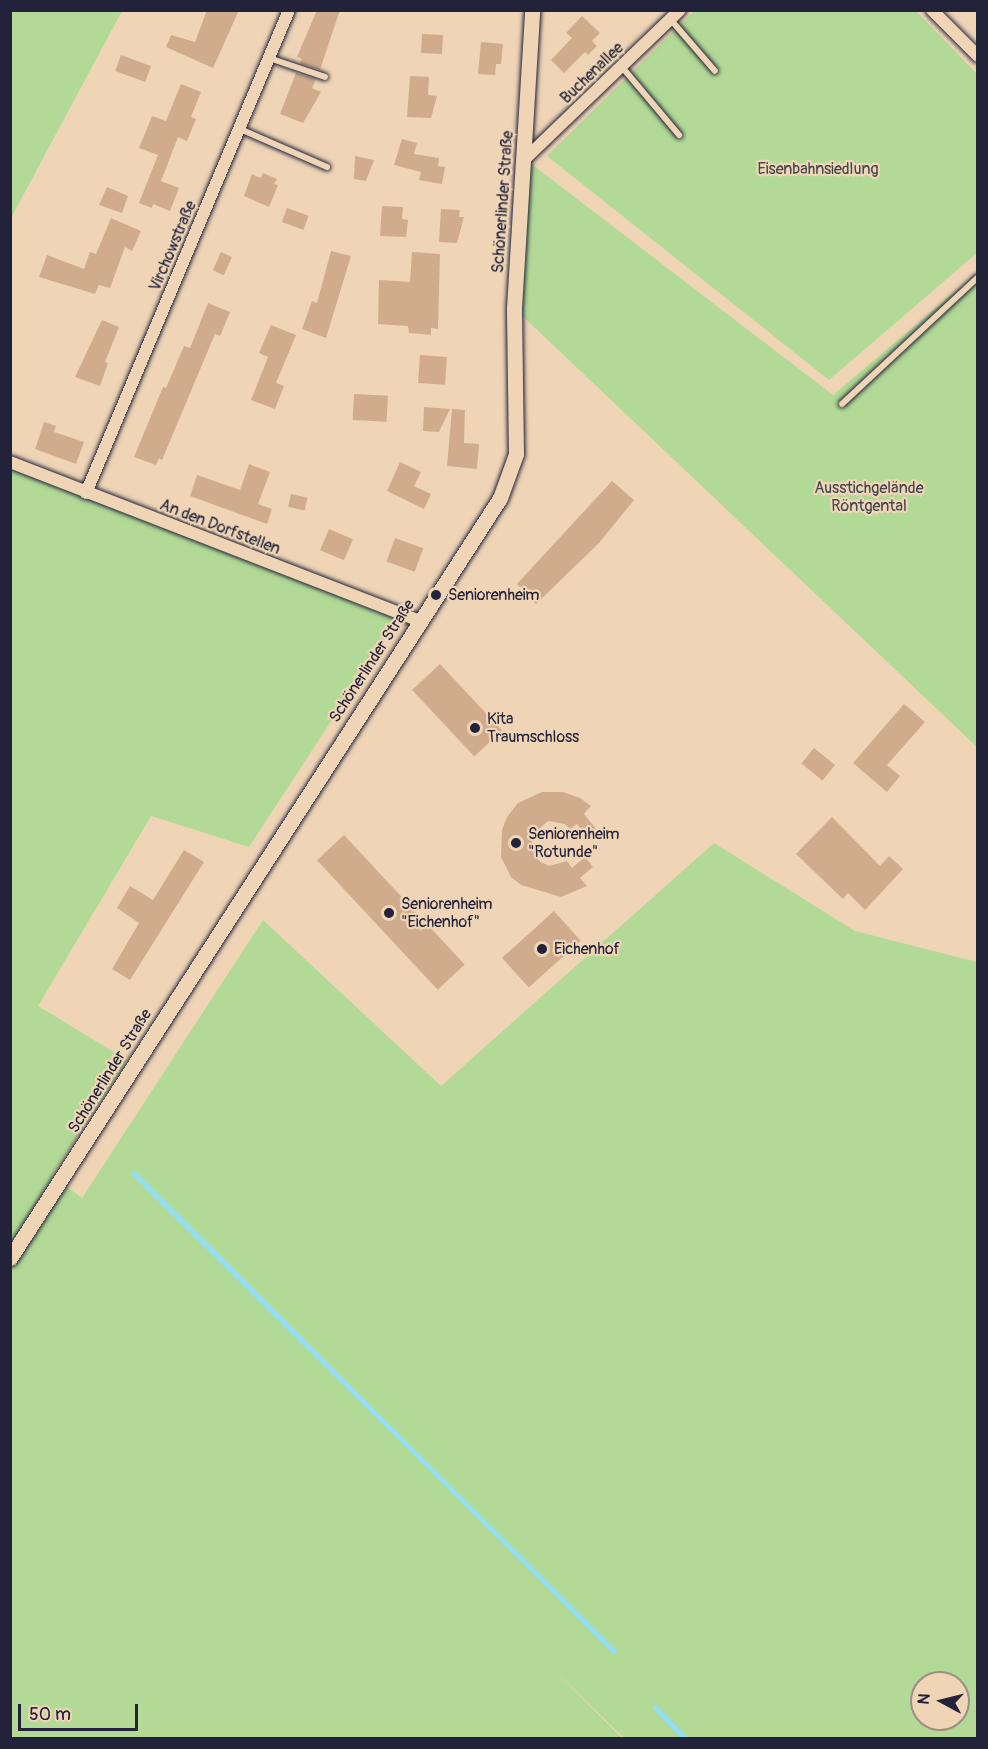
<!DOCTYPE html>
<meta charset="utf-8">
<style>
body{margin:0}
#map{position:relative;width:988px;height:1749px;overflow:hidden;background:#efd5b6;font-family:Pangolin,sans-serif}
div>[style]{position:absolute}
.green>*{inset:0;background:#b2da96}
.stream>*{height:4.5px;margin:-2.25px;padding:0 2.25px;transform-origin:2.25px;border-radius:2.25px;background:#94def5}
.building>*{inset:0;background:#d0ac8d;transform-origin:0 0}
.roads{filter:drop-shadow(0 0 2px #22223b) drop-shadow(0 0 2px #22223b)}
.service>*{height:6px;margin:-3px;padding:0 3px;transform-origin:3px;border-radius:3px;background:#efd5b6}
.minor>*{height:12px;margin:-6px;padding:0 6px;transform-origin:6px;border-radius:6px;background:#efd5b6}
.tertiary>*{height:15px;margin:-7.5px;padding:0 7.5px;transform-origin:7.5px;border-radius:7.5px;background:#efd5b6}
.dots>*{width:16px;height:16px;translate:-50% -50%;box-sizing:border-box;border:3px solid #efd5b6;border-radius:50%}
span{translate:-50% -50%;white-space:nowrap;text-align:center;line-height:1.15;-webkit-text-stroke:4.5px #efd5b6;paint-order:stroke}
.street-label{font-size:16px;color:#22223b}
.park-label{font-size:16px;color:#3f474d}
.poi-label{font-size:16px;color:#22223b}
.left{translate:0 -50%;text-align:left}
.frame{position:absolute;inset:0;border:12px solid #22223b;pointer-events:none}
.north{position:absolute;left:910px;top:1671px;width:60px;height:60px;box-sizing:border-box;background:#efd5b6;border:2px solid #9d8d85;border-radius:50%;rotate:277deg;font-size:16px;font-weight:700;line-height:24px;text-align:center;color:#22223b}
.north::after{content:'';display:block;margin:auto;width:21px;height:27px;background:#22223b;clip-path:polygon(50% 0,100% 100%,50% 72%,0 100%)}
.scale{position:absolute;left:18px;top:1704px;width:120px;height:27px;box-sizing:border-box;border:3px solid #22223b;border-top:0;padding-left:8px;font-size:18px;line-height:21px;white-space:nowrap;color:#22223b;-webkit-text-stroke:4px #efd5b6;paint-order:stroke}
</style>
<div id="map">
<div class="green">
<i style="clip-path:polygon(11px 10px,122px 11px,11px 218px,10px 11px)"></i>
<i style="clip-path:polygon(694px 11px,916px 11px,977px 74px,977px 253px,829px 380px,547px 156px)"></i>
<i style="clip-path:polygon(525px 159px,833px 395px,977px 273px,977px 747px,514px 308px)"></i>
<i style="clip-path:polygon(evenodd,10px 461px,401px 614px,249px 847px,151px 816px,38px 1006px,127px 1060px,52px 1175px,82px 1198px,263px 920px,441px 1086px,714px 843px,855px 931px,977px 962px,977px 1738px,624px 1738px,549px 1665px,622px 1738px,11px 1738px,10px 461px,922px 1683px,958px 1683px,958px 1719px,922px 1719px,922px 1683px)"></i>
</div>
<div class="stream">
<i style="left:134px;top:1173px;width:677px;rotate:44.88deg"></i>
<i style="left:655px;top:1707px;width:43px;rotate:45.9deg"></i>
</div>
<div class="building">
<i style="clip-path:polygon(207px 10px,239px 10px,213px 68px,166px 47px,171px 35px,195px 42px)"></i>
<i style="clip-path:polygon(317px 10px,340px 10px,320px 70px,300px 63px,302px 59px,297px 57px)"></i>
<i style="clip-path:polygon(582px 16px,600px 33px,592px 41px,597px 46px,588px 55px,585px 52px,564px 73px,551px 60px,572px 38px,566px 33px)"></i>
<i style="left:422px;top:34px;width:21px;height:19px;rotate:3deg"></i>
<i style="clip-path:polygon(481px 42px,503px 44px,501px 64px,496px 64px,495px 75px,478px 74px)"></i>
<i style="left:121px;top:55px;width:32px;height:17px;rotate:20deg"></i>
<i style="clip-path:polygon(296px 73px,316px 79px,312px 88px,321px 92px,303px 123px,280px 114px)"></i>
<i style="clip-path:polygon(410px 76px,429px 77px,428px 95px,437px 96px,431px 118px,407px 117px)"></i>
<i style="clip-path:polygon(181px 84px,201px 92px,191px 117px,196px 119px,187px 141px,178px 137px,161px 181px,179px 188px,170px 211px,153px 204px,152px 208px,139px 203px,158px 155px,139px 148px,152px 116px,166px 121px)"></i>
<i style="clip-path:polygon(402px 139px,417px 143px,414px 154px,439px 158px,438px 166px,445px 167px,442px 184px,419px 180px,421px 172px,394px 165px)"></i>
<i style="clip-path:polygon(355px 156px,374px 160px,366px 181px,354px 179px)"></i>
<i style="clip-path:polygon(263px 173px,277px 179px,274px 184px,278px 185px,269px 207px,244px 196px,252px 174px,261px 178px)"></i>
<i style="clip-path:polygon(107px 187px,128px 196px,122px 213px,99px 205px)"></i>
<i style="clip-path:polygon(382px 206px,403px 207px,402px 219px,408px 220px,406px 237px,380px 236px)"></i>
<i style="left:287px;top:208px;width:23px;height:15px;rotate:20deg"></i>
<i style="clip-path:polygon(441px 209px,460px 210px,459px 217px,464px 217px,457px 243px,439px 242px)"></i>
<i style="clip-path:polygon(111px 218px,141px 231px,132px 251px,125px 247px,110px 288px,99px 285px,95px 294px,39px 277px,47px 255px,84px 269px,90px 252px,96px 254px)"></i>
<i style="clip-path:polygon(331px 251px,351px 256px,326px 338px,302px 329px,312px 301px,317px 303px)"></i>
<i style="left:221px;top:252px;width:12px;height:20px;rotate:24deg"></i>
<i style="clip-path:polygon(412px 252px,440px 254px,438px 329px,431px 328px,431px 335px,409px 333px,408px 326px,378px 324px,379px 280px,410px 282px)"></i>
<i style="clip-path:polygon(208px 303px,230px 312px,220px 336px,215px 334px,162px 460px,159px 458px,156px 465px,134px 457px,163px 387px,166px 388px,184px 346px,190px 348px)"></i>
<i style="clip-path:polygon(102px 320px,119px 327px,105px 362px,108px 363px,100px 386px,75px 377px)"></i>
<i style="clip-path:polygon(271px 325px,296px 335px,276px 383px,284px 386px,275px 409px,251px 400px,268px 357px,259px 353px)"></i>
<i style="left:420px;top:355px;width:27px;height:28px;rotate:4deg"></i>
<i style="left:354px;top:394px;width:34px;height:26px;rotate:3deg"></i>
<i style="clip-path:polygon(424px 407px,450px 409px,439px 432px,423px 431px)"></i>
<i style="clip-path:polygon(452px 409px,465px 410px,464px 443px,479px 444px,477px 469px,447px 466px)"></i>
<i style="clip-path:polygon(44px 422px,56px 426px,54px 432px,84px 442px,76px 464px,35px 449px)"></i>
<i style="clip-path:polygon(400px 462px,421px 472px,414px 486px,431px 494px,424px 509px,387px 491px)"></i>
<i style="clip-path:polygon(249px 464px,270px 472px,258px 504px,272px 509px,267px 524px,190px 496px,197px 475px,240px 490px)"></i>
<i style="clip-path:polygon(612px 481px,634px 500px,599px 543px,536px 604px,517px 584px)"></i>
<i style="left:291px;top:494px;width:17px;height:13px;rotate:13deg"></i>
<i style="left:329px;top:529px;width:26px;height:23px;rotate:23deg"></i>
<i style="left:395px;top:538px;width:30px;height:25px;rotate:20deg"></i>
<i style="left:440px;top:664px;width:91px;height:38px;rotate:47deg"></i>
<i style="clip-path:polygon(904px 704px,925px 722px,887px 765px,900px 776px,887px 792px,853px 763px)"></i>
<i style="left:814px;top:748px;width:27px;height:20px;rotate:39deg"></i>
<i style="clip-path:polygon(542px 792px,563px 792px,580px 798px,591px 806px,584px 814px,597px 830px,587px 837px,577px 824px,570px 829px,565px 824px,548px 821px,533px 834px,531px 848px,539px 861px,549px 866px,567px 861px,572px 868px,585px 857px,593px 867px,580px 878px,587px 886px,561px 897px,521px 885px,511px 877px,501px 857px,502px 830px,507px 817px,518px 803px)"></i>
<i style="clip-path:polygon(832px 817px,880px 866px,889px 856px,903px 869px,865px 910px,848px 893px,843px 899px,796px 854px)"></i>
<i style="left:344px;top:835px;width:177px;height:37px;rotate:47deg"></i>
<i style="clip-path:polygon(184px 850px,204px 862px,130px 980px,112px 969px,139px 923px,117px 908px,130px 886px,153px 900px)"></i>
<i style="left:554px;top:911px;width:40px;height:70px;rotate:48deg"></i>
</div>
<div class="roads">
<div class="service">
<i style="left:671px;top:20px;width:67px;rotate:49.2deg"></i>
<i style="left:269px;top:58px;width:59px;rotate:18.7deg"></i>
<i style="left:622px;top:67px;width:89px;rotate:50deg"></i>
<i style="left:240px;top:129px;width:95px;rotate:23.6deg"></i>
<i style="left:842px;top:404px;width:186px;rotate:-43deg"></i>
</div>
<div class="minor">
<i style="left:932px;top:10px;width:65px;rotate:45deg"></i>
<i style="left:525px;top:159px;width:215px;rotate:-43.9deg"></i>
<i style="left:10px;top:462px;width:438px;rotate:21.2deg"></i>
<i style="left:86px;top:493px;width:524px;rotate:-67.2deg"></i>
</div>
<div class="tertiary">
<i style="left:10px;top:1258px;width:904px;rotate:-57.19deg"></i>
<i style="left:500px;top:498px;width:47px;rotate:-70deg"></i>
<i style="left:516px;top:454px;width:146px;rotate:-90.8deg"></i>
<i style="left:514px;top:308px;width:299px;rotate:-86.5deg"></i>
</div>
</div>
<div class="dots">
<i style="left:436px;top:595px;background:#22223b"></i>
<i style="left:475px;top:728px;background:#22223b"></i>
<i style="left:516px;top:843px;background:#22223b"></i>
<i style="left:389px;top:913px;background:#22223b"></i>
<i style="left:542px;top:949px;background:#22223b"></i>
</div>
<div class="street-label">
<span style="left:592px;top:73px;rotate:-44deg">Buchenallee</span>
<span style="left:503px;top:202px;rotate:-86deg">Schönerlinder Straße</span>
<span style="left:173px;top:246px;rotate:-67deg">Virchowstraße</span>
<span style="left:220px;top:527px;rotate:21deg">An den Dorfstellen</span>
<span style="left:372px;top:661px;rotate:-57deg">Schönerlinder Straße</span>
<span style="left:110px;top:1071px;rotate:-58deg">Schönerlinder Straße</span>
</div>
<div class="park-label">
<span style="left:818px;top:169px">Eisenbahnsiedlung</span>
<span style="left:869px;top:497px">Ausstichgelände<br>Röntgental</span>
</div>
<div class="poi-label">
<span class="left" style="left:448px;top:595px">Seniorenheim</span>
<span class="left" style="left:487px;top:728px">Kita<br>Traumschloss</span>
<span class="left" style="left:528px;top:843px">Seniorenheim<br>"Rotunde"</span>
<span class="left" style="left:401px;top:913px">Seniorenheim<br>"Eichenhof"</span>
<span class="left" style="left:554px;top:949px">Eichenhof</span>
</div>
<div class="frame"></div>
<div class="north">N</div>
<div class="scale">50 m</div>
</div>
